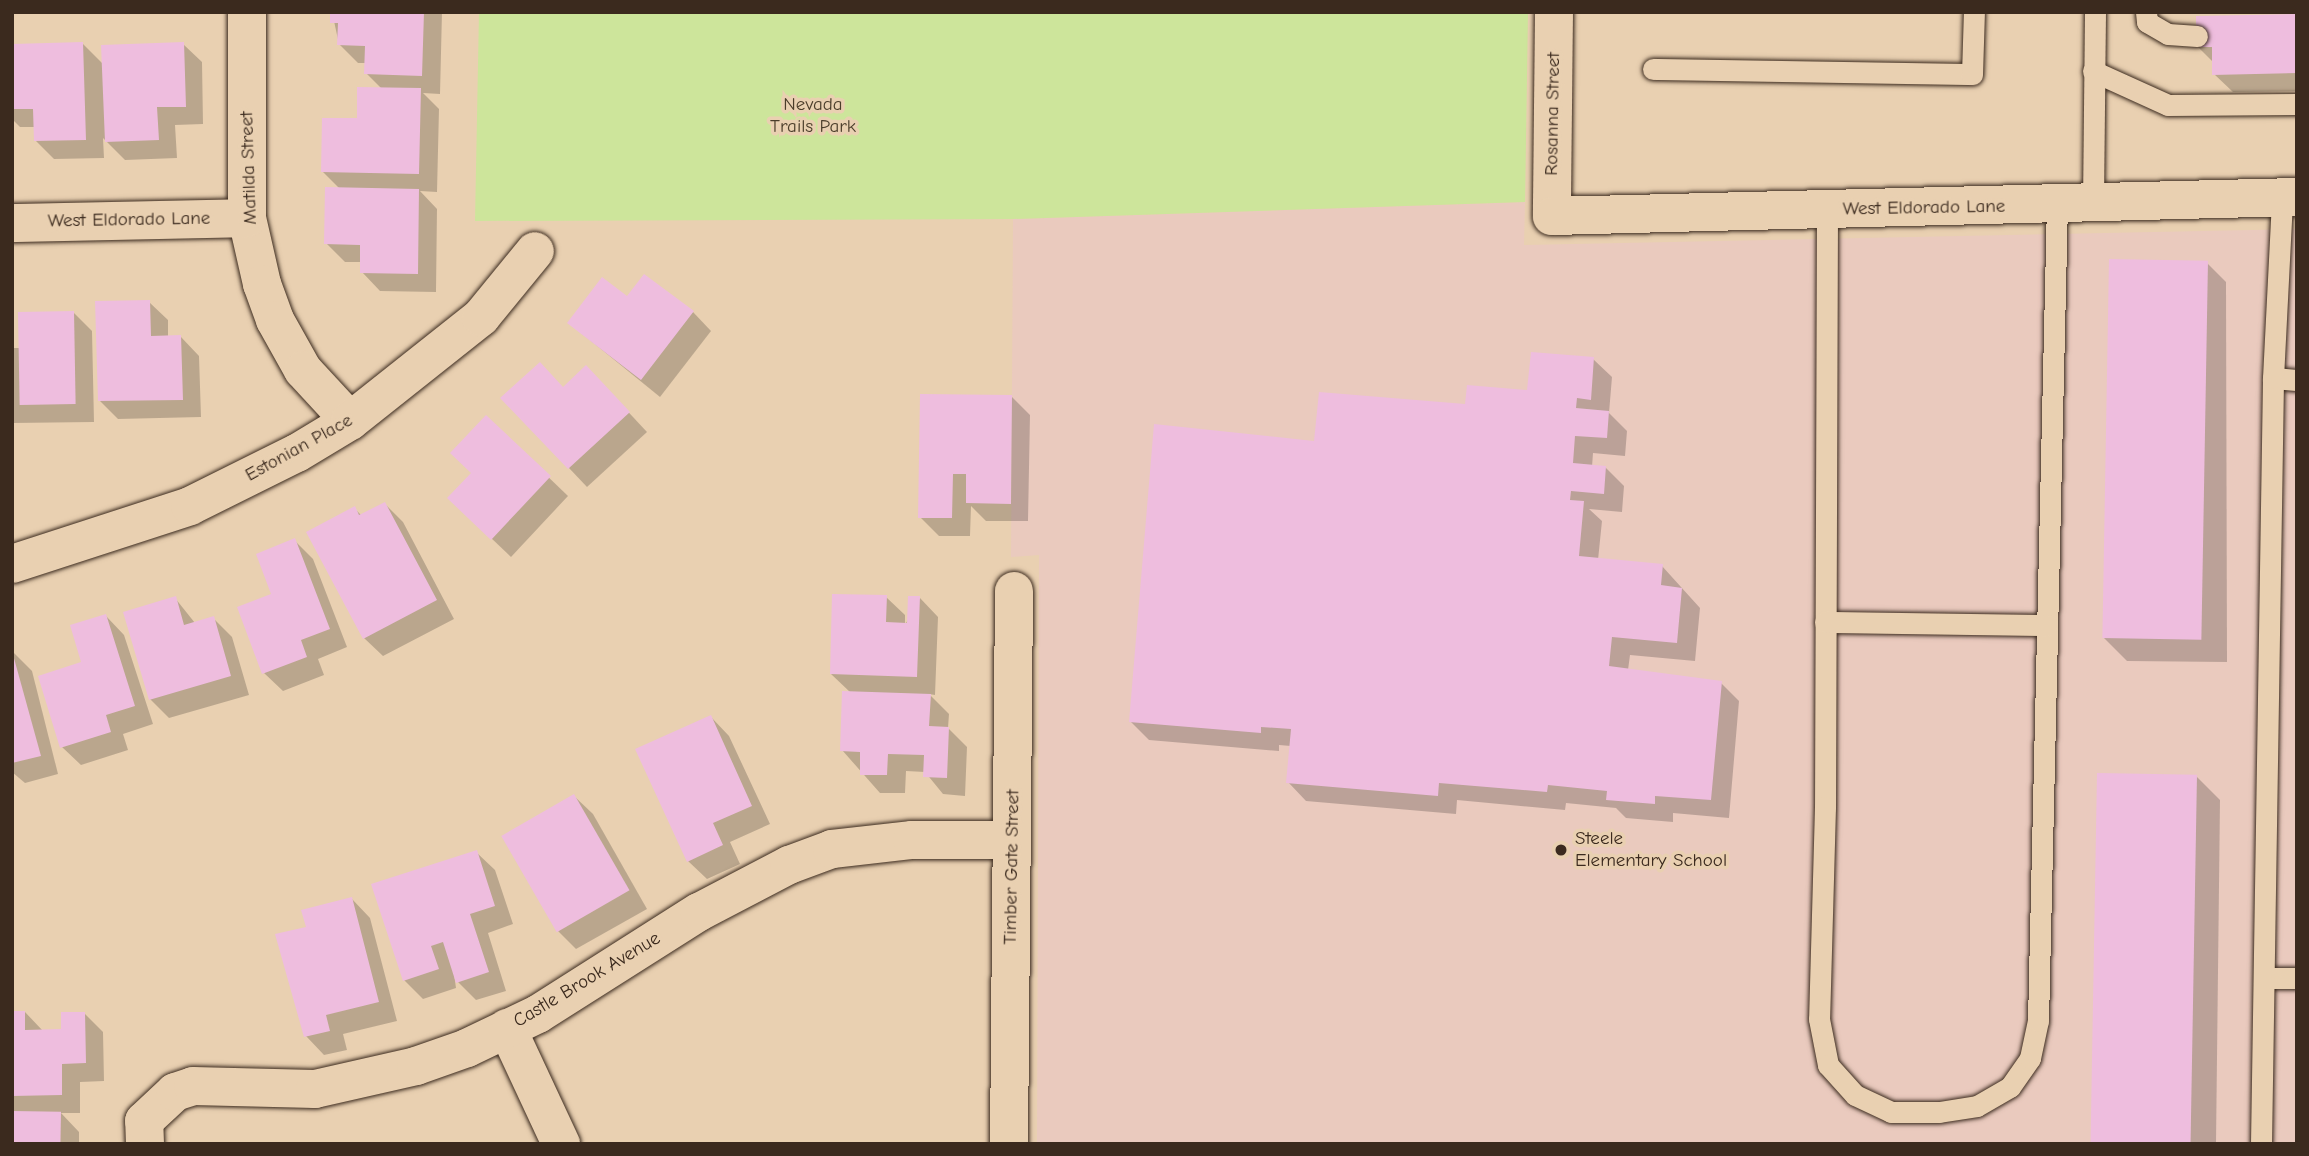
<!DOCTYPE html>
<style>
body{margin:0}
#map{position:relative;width:2309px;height:1156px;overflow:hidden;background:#e9d0b1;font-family:"Comic Neue",sans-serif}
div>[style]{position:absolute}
.built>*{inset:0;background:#eacabe}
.green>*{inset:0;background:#cde59b}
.shadow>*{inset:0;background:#0003}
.building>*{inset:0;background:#eebdde;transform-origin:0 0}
.roads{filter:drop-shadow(0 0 2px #3b2a1e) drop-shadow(0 0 2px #3b2a1e)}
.lane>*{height:21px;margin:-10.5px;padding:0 10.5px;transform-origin:10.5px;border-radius:10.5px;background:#e9d0b1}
.street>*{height:38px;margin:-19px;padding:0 19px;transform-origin:19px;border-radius:19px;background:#e9d0b1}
.dots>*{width:19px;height:19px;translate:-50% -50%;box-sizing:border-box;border:4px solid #e9d0b1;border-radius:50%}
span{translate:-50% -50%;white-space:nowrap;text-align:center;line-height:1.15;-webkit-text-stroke:7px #e9d0b1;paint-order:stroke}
.park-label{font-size:19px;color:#4a3d2a}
.street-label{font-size:19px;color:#3b2a1e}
.poi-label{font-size:19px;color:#3b2a1e}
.left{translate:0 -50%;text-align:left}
.frame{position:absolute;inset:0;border:14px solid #3b2a1e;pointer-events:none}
</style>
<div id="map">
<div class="built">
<i style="clip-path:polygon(1525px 202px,1524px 245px,2297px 229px,2297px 1144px,1037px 1144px,1039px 555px,1011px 557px,1013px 219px)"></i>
</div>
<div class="green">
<i style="clip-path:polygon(479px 12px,1528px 12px,1525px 202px,1013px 219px,475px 221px)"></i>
</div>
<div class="shadow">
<i style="clip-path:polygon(332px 12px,442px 12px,440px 94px,423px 93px,439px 109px,437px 192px,420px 191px,437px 209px,436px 292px,380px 291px,362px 272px,362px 262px,345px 262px,326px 243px,340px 189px,322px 171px,382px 89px,366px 73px,366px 63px,358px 63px,339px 44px)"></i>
<i style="clip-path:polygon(2297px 15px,2297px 91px,2233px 92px,2214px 74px,2214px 63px,2198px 47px)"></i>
<i style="clip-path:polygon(83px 44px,104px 65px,183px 44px,202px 62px,203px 124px,175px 125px,177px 158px,125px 160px,103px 138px,104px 158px,54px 159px,35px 140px,35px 127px,20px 127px,12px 119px,12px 45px)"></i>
<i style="clip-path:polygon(2207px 263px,2226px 282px,2227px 662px,2127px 661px,2103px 637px)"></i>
<i style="clip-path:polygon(149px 302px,168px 320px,168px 337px,181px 337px,199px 356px,201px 417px,118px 419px,100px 401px)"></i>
<i style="clip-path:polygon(693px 312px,711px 331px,660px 397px,569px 323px)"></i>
<i style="clip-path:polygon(74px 313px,92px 331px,94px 422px,12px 423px,12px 348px,20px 348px)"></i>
<i style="clip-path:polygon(1593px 359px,1612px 377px,1609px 413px,1627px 431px,1625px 456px,1593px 453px,1592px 467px,1605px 467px,1624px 486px,1622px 512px,1589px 509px,1602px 521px,1598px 560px,1662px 566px,1700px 608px,1695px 661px,1630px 655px,1628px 670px,1721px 683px,1739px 701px,1729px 818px,1673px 813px,1673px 822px,1626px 818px,1616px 808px,1566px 803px,1565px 810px,1457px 800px,1456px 814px,1306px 801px,1288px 782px,1291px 746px,1279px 745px,1279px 751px,1149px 740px,1131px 722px,1316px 443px,1529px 392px)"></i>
<i style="clip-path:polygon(604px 386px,647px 432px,587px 487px,569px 468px,564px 388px)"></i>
<i style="clip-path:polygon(1012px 397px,1030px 415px,1028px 521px,986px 521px,971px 506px,970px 536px,939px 536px,920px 517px)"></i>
<i style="clip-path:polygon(486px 417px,568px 496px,511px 557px,468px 516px)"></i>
<i style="clip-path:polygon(385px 504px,403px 522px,454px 619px,383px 656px,364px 638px,354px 508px,362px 516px)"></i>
<i style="clip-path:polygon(295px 541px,313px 559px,347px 647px,318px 659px,324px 675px,283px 691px,264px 673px,273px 595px)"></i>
<i style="clip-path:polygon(886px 597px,905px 615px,905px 625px,920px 598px,938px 617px,935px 695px,929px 694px,949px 714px,948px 728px,967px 747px,965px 796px,943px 794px,925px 772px,906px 771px,905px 793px,880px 793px,842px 750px,851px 693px,831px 674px)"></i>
<i style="clip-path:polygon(175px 598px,195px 623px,213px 618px,232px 637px,249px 695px,169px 718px,150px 699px)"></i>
<i style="clip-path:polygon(106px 616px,124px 635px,153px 724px,123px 734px,128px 750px,81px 765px,62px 747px,83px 663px)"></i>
<i style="clip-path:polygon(14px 653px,32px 671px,58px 774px,25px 783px,12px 772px)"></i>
<i style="clip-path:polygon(711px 717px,729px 736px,770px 824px,730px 842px,740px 864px,707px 879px,688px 861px)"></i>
<i style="clip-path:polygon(2196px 776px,2220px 800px,2216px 1144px,2094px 1144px)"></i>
<i style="clip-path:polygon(574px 796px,593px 814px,647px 909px,576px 949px,558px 931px)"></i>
<i style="clip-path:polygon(476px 852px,495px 870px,513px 924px,488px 933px,506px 991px,476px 1000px,458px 982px,453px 967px,456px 988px,423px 999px,404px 980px)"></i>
<i style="clip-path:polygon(352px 899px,370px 918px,397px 1021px,343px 1034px,347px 1050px,324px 1055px,306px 1036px,308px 928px)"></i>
<i style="clip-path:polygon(12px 1012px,25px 1012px,43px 1031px,63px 1031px,85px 1014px,103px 1032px,104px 1081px,80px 1082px,80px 1113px,61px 1113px,79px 1132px,79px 1144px,12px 1144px)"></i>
</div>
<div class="building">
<i style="clip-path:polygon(330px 12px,424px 12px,422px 76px,364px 74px,365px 46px,337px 45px,338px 23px,330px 23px)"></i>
<i style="clip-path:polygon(2297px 14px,2297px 73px,2212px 75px,2212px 47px,2196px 47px,2196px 16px)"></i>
<i style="clip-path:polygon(83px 42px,86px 140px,34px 141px,33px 109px,12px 109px,12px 44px)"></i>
<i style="clip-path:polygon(184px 42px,186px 107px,157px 107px,159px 140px,105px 142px,101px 45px)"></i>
<i style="clip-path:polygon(357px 87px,421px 88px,419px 174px,321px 172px,322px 118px,357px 118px)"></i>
<i style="clip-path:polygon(325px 187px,419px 189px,418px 274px,360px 273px,360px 245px,324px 244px)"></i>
<i style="left:2109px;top:259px;width:99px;height:379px;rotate:1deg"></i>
<i style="clip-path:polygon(644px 274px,694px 311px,641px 380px,567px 323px,602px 277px,627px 296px)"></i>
<i style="clip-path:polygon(150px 300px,151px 336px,181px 335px,183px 400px,98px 401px,95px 301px)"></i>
<i style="left:74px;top:311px;width:93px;height:56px;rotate:89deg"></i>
<i style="clip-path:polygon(1531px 352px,1594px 357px,1591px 400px,1577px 398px,1576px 408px,1609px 411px,1607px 438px,1575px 436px,1573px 463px,1606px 466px,1604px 494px,1571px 491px,1570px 500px,1584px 501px,1579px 556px,1663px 564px,1661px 585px,1682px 588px,1677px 643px,1612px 637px,1609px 666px,1722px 681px,1711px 800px,1655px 796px,1655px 804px,1606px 800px,1607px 791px,1548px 785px,1547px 792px,1439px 783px,1438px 796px,1286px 783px,1291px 729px,1261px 727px,1261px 733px,1129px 722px,1154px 424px,1314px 441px,1319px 392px,1465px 404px,1467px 385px,1527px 390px)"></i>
<i style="clip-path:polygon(540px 362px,563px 387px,586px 365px,630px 412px,568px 469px,500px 398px)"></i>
<i style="clip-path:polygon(920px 394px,1012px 395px,1011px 504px,966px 503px,966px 474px,953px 474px,952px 518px,918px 518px)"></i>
<i style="clip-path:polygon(486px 415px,551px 476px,491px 540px,447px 498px,471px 473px,450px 453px)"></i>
<i style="clip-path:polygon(385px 502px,437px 600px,363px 639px,306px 532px,355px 506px,359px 515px)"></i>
<i style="clip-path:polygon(295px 538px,330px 629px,301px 640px,307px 657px,262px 674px,237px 607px,271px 594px,256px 554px)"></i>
<i style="clip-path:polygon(832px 594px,887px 595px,886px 622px,907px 623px,908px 596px,920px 596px,917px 677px,830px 674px)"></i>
<i style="clip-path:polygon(176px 596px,184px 625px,214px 616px,231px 676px,149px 700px,123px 612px)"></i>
<i style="clip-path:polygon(106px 614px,135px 706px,106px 715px,111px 732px,60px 748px,38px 676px,81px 662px,70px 625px)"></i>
<i style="clip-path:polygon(12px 651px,41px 756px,12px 763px)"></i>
<i style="clip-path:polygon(842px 691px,931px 694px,929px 726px,949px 727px,947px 778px,923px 777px,924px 755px,888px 754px,887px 775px,860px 775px,860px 752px,840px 751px)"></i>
<i style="clip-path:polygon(711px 715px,752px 806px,713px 823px,723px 845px,687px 862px,635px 749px)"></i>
<i style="left:2097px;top:773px;width:100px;height:371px;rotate:1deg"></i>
<i style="left:574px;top:794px;width:111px;height:84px;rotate:60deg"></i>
<i style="clip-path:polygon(477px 850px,495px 906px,470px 914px,489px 972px,456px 983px,443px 942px,431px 946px,439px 969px,403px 981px,371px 884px)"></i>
<i style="clip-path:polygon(352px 897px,379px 1002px,326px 1015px,330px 1031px,304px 1037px,275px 934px,306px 927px,301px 910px)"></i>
<i style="clip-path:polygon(12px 1011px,25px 1011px,25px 1030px,61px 1029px,61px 1012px,85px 1012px,86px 1063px,62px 1064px,62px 1095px,12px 1096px)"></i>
<i style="left:12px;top:1111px;width:49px;height:33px;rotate:1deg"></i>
</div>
<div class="roads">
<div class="lane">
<i style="left:2146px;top:12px;width:10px;rotate:84deg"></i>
<i style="left:2147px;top:22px;width:24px;rotate:30deg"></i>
<i style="left:2168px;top:34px;width:29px;rotate:4deg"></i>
<i style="left:1653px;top:69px;width:319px;rotate:0.9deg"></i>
<i style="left:1972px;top:74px;width:62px;rotate:-88.2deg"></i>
<i style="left:2093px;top:71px;width:82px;rotate:24.4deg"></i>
<i style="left:2168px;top:105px;width:129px;rotate:-0.4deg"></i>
<i style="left:2093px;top:203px;width:191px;rotate:-89.4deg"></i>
<i style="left:1827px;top:210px;width:597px;rotate:90.19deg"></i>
<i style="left:1825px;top:807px;width:212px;rotate:91.6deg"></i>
<i style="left:1819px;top:1019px;width:47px;rotate:78.9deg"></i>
<i style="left:1828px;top:1065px;width:40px;rotate:48deg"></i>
<i style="left:1855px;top:1095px;width:40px;rotate:25deg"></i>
<i style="left:1891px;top:1112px;width:48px"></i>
<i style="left:1939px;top:1112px;width:38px;rotate:-9deg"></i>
<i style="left:1977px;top:1106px;width:38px;rotate:-30deg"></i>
<i style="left:2010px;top:1087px;width:35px;rotate:-55deg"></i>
<i style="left:2030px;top:1058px;width:38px;rotate:-78deg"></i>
<i style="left:2038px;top:1021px;width:816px;rotate:-88.67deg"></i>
<i style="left:2273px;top:378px;width:24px;rotate:5deg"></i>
<i style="left:1825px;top:622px;width:222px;rotate:0.8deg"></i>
<i style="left:2267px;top:978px;width:30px"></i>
<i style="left:2261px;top:1144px;width:766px;rotate:-89.1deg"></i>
<i style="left:2273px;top:378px;width:180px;rotate:-87.1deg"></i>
</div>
<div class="street">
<i style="left:247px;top:12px;width:206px;rotate:90deg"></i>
<i style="left:247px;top:218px;width:68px;rotate:77.2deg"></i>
<i style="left:262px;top:284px;width:38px;rotate:70deg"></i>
<i style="left:275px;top:320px;width:57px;rotate:60.8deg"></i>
<i style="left:303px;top:370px;width:69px;rotate:47.3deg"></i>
<i style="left:1554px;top:12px;width:204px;rotate:90.6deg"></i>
<i style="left:1552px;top:216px;width:745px;rotate:-1.46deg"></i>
<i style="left:12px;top:223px;width:235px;rotate:-1.2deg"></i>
<i style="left:12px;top:564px;width:187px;rotate:-18deg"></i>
<i style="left:190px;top:506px;width:119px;rotate:-26.4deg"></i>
<i style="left:297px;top:453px;width:62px;rotate:-31.1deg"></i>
<i style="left:350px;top:421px;width:167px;rotate:-38.4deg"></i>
<i style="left:481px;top:317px;width:85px;rotate:-50.7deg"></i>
<i style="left:507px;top:1028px;width:128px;rotate:65deg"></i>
<i style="left:145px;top:1144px;width:23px;rotate:-92deg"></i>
<i style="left:144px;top:1121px;width:42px;rotate:-43.1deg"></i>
<i style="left:175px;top:1092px;width:19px;rotate:-18deg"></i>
<i style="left:193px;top:1086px;width:122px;rotate:1.4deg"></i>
<i style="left:315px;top:1089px;width:104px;rotate:-12.8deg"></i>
<i style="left:416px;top:1066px;width:54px;rotate:-19.4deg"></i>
<i style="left:467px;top:1048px;width:79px;rotate:-25.6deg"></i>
<i style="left:538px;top:1014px;width:191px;rotate:-32.4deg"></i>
<i style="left:699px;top:912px;width:102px;rotate:-27.6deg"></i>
<i style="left:789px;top:865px;width:46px;rotate:-20.4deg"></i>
<i style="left:832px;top:849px;width:81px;rotate:-6.4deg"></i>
<i style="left:912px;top:840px;width:100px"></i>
<i style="left:1009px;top:1144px;width:553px;rotate:-89.48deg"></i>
</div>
</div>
<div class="dots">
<i style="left:1561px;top:850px;background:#3b2a1e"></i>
</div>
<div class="park-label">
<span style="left:813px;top:116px">Nevada<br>Trails Park</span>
</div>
<div class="street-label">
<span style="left:1553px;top:114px;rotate:-89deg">Rosanna Street</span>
<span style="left:249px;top:168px;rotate:-92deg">Matilda Street</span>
<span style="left:1924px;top:208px;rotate:-1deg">West Eldorado Lane</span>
<span style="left:129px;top:220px;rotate:-1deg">West Eldorado Lane</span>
<span style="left:299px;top:448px;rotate:-29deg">Estonian Place</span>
<span style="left:1012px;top:867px;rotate:-89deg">Timber Gate Street</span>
<span style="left:587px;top:980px;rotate:-31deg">Castle Brook Avenue</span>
</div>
<div class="poi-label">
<span class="left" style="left:1575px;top:850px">Steele<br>Elementary School</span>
</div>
<div class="frame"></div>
</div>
